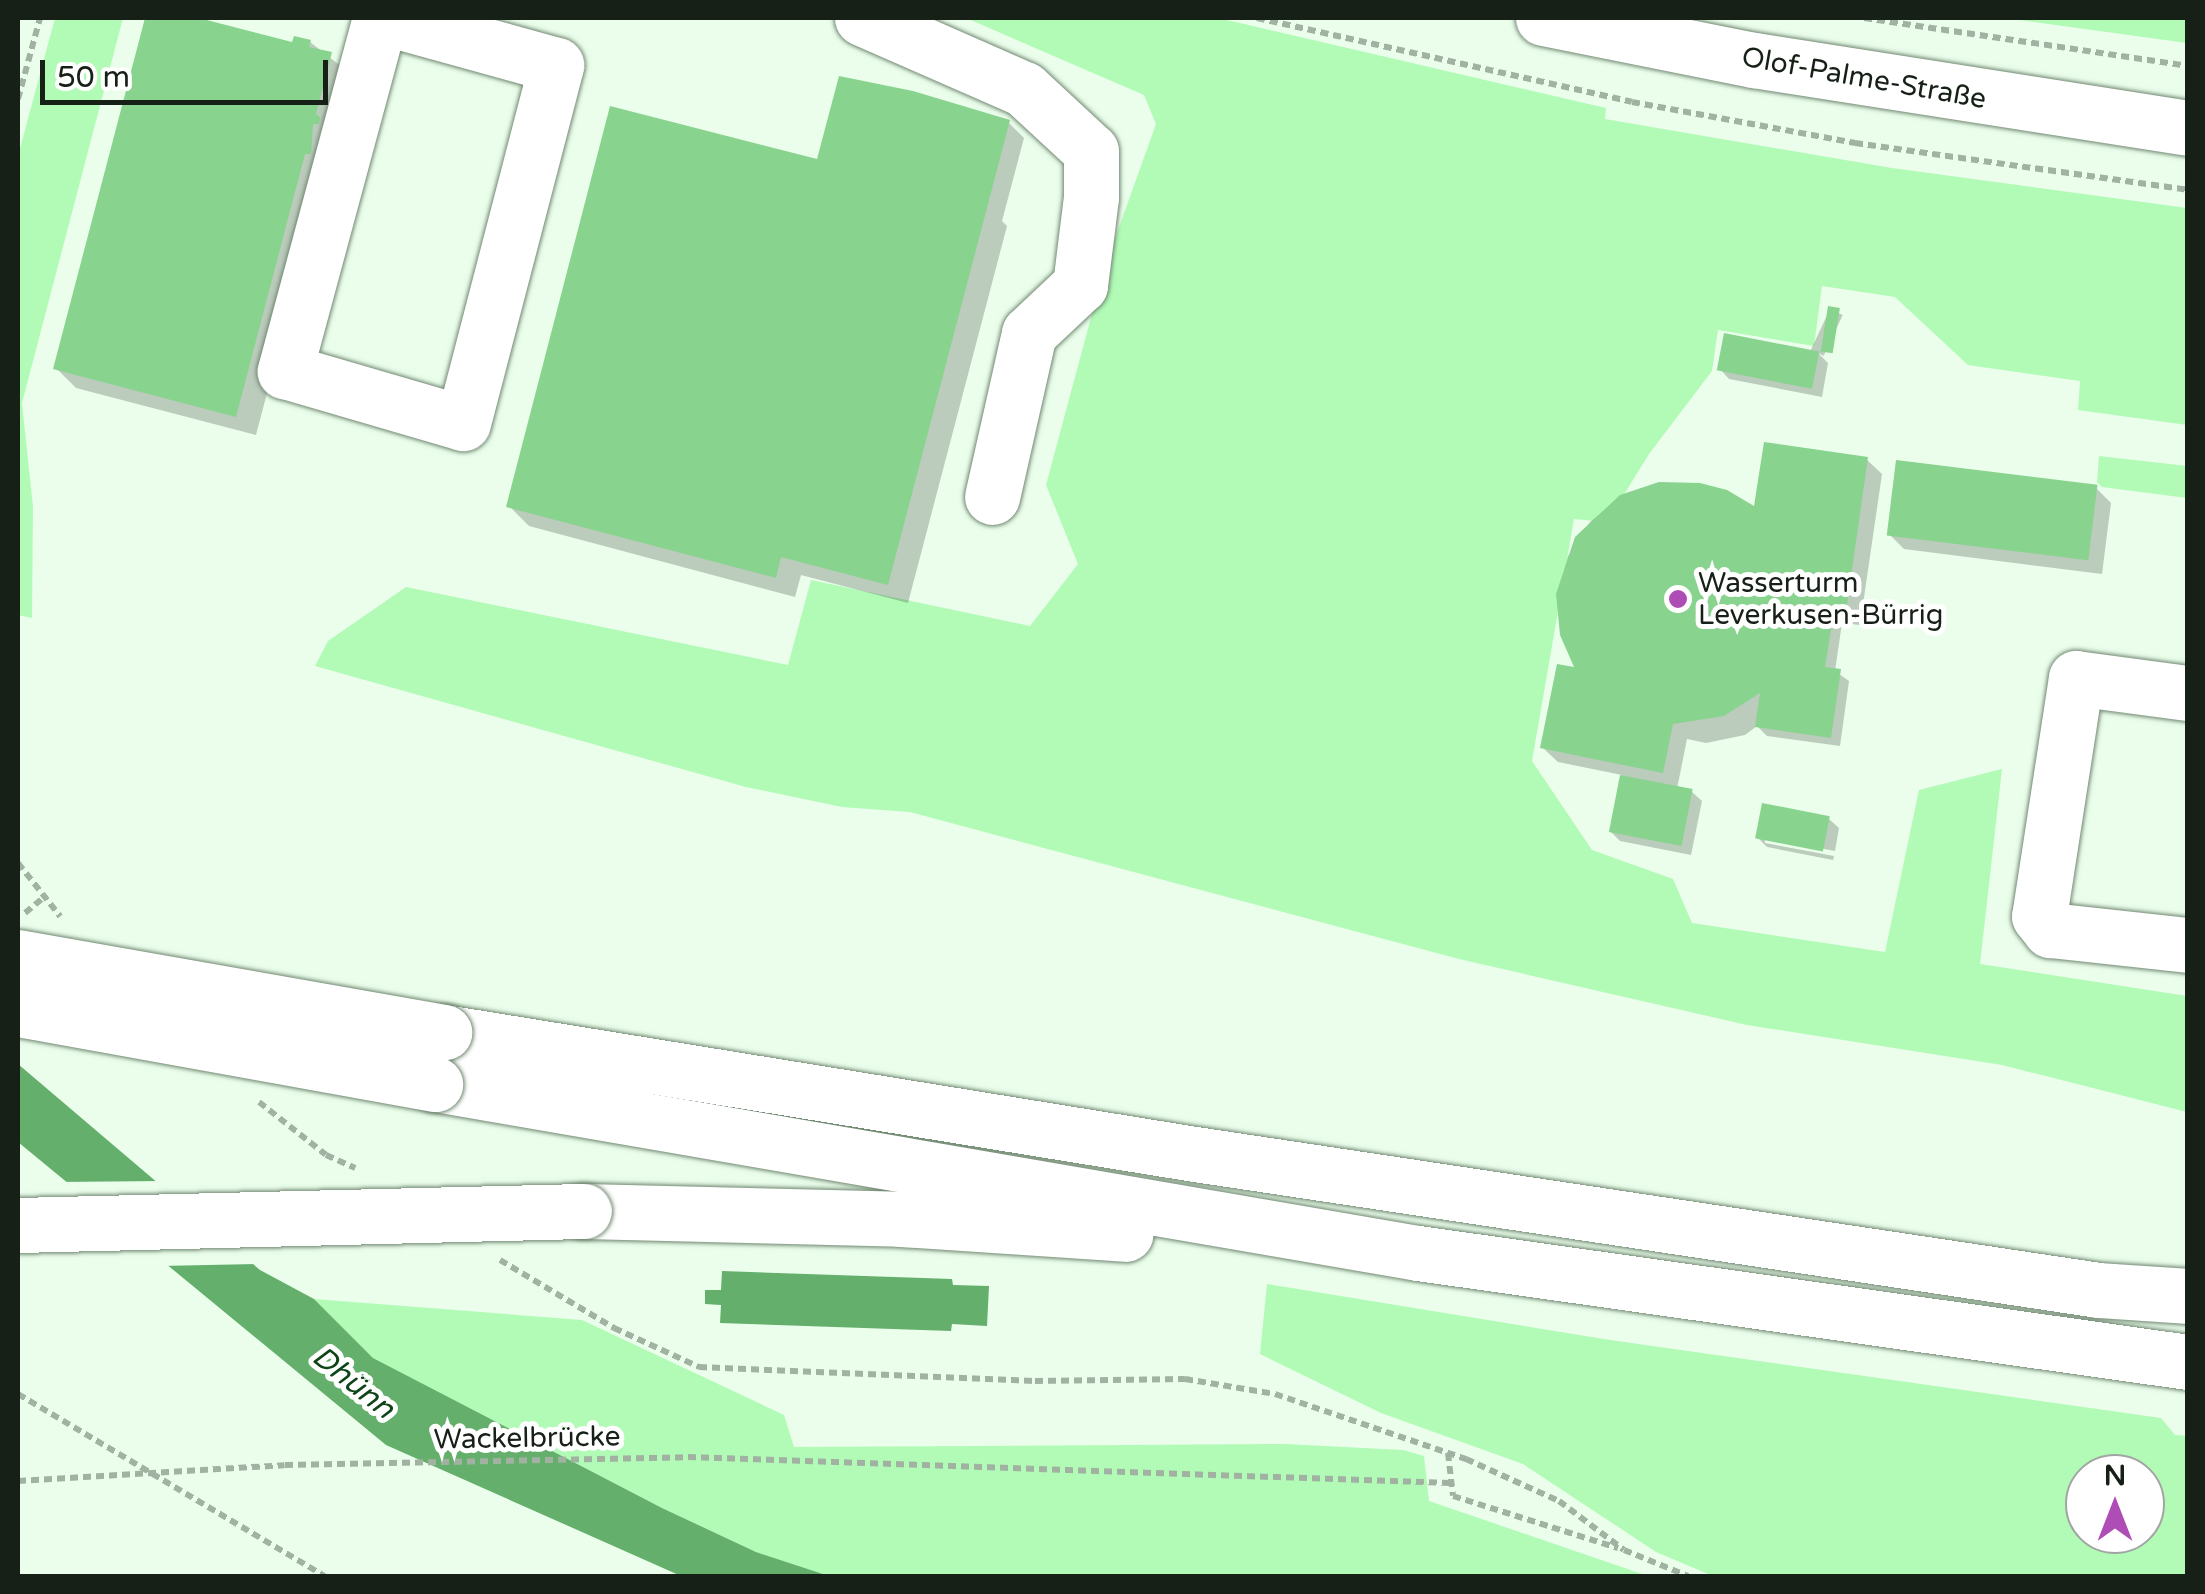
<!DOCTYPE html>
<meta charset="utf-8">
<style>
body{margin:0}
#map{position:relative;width:2205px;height:1594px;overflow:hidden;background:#eafeeb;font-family:"Varela Round",sans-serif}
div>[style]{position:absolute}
.green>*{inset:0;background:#b2fbb7}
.water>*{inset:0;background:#64af6b}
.pier>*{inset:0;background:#eafeeb}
.shadow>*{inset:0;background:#0003;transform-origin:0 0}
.building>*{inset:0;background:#88d38e;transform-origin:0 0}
.path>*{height:6px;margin-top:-3px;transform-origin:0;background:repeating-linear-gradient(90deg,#a1b2a2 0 8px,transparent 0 13px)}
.roads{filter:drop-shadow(0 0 2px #718872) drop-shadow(0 0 2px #718872)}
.minor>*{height:55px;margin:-27.5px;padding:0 27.5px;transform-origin:27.5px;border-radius:27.5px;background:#fff}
.major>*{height:55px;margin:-27.5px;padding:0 27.5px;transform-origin:27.5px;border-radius:27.5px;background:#fff}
.highway>*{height:55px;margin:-27.5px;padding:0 27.5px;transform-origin:27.5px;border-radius:27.5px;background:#fff}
.bridges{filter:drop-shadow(0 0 2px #718872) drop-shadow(0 0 2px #718872)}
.highway-bridge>*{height:55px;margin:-27.5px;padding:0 27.5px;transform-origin:27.5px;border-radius:27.5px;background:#fff}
.dots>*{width:28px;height:28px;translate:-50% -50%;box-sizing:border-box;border:5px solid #fff;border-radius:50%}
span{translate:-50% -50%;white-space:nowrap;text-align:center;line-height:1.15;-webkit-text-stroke:10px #fff;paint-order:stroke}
.street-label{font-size:28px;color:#172017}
.poi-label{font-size:28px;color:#172017}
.left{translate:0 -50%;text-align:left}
.water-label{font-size:30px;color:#0e4518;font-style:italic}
.frame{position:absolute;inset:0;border:20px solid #172017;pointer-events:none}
.north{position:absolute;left:2065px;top:1454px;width:100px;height:100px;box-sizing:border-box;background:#fff;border:2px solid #a2a6a2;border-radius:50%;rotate:0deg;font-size:28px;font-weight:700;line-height:40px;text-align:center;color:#172017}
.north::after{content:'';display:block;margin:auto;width:35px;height:45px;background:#ae4db5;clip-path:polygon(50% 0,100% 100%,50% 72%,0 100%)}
.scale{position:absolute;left:40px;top:60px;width:288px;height:45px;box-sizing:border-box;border:5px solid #172017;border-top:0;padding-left:12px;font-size:30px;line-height:35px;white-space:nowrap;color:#172017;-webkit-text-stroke:8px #fff;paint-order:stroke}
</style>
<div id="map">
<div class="green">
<i style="clip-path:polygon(55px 18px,123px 18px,22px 403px,33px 507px,32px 618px,18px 615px,18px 156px)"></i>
<i style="clip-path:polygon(966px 18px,1218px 18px,1606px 108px,1605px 119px,1892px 168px,2187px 208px,2187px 425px,2078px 410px,2080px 381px,1968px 365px,1895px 297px,1822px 286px,1814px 346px,1718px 330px,1712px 371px,1649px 454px,1607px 522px,1574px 519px,1532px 761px,1592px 850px,1673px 879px,1692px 923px,1885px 952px,1919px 790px,2002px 769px,1980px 964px,2187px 996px,2187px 1112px,2002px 1065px,1747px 1025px,1459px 959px,910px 812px,842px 807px,746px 787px,315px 666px,328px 641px,406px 587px,788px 665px,811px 580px,1030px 626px,1078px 564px,1046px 485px,1104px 269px,1156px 124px,1144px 95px)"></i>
<i style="clip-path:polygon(2005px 18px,2187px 18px,2187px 43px)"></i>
<i style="clip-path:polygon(2099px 456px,2187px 466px,2187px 498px,2102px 487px,2097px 482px)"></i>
<i style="clip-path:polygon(evenodd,1267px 1284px,1610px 1340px,2161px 1418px,2175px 1435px,2187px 1436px,2187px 1576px,1713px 1576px,1656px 1552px,1523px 1464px,1381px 1413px,1260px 1354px,1267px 1284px,2145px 1474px,2145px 1534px,2085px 1534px,2085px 1474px,2145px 1474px)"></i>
<i style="clip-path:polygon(314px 1299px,582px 1320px,784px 1415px,794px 1447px,1285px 1444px,1403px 1450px,1424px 1456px,1429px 1501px,1648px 1576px,829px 1576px,756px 1552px,662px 1508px,373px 1358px)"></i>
</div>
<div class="water">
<i style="clip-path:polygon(18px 1064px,260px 1270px,314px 1299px,373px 1358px,662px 1508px,756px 1552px,829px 1576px,681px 1576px,386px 1445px,18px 1142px)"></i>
<i style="clip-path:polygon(722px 1271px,952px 1279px,953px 1285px,989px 1286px,987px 1326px,952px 1324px,951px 1331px,720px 1323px,721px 1305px,705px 1304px,705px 1290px,721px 1290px)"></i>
</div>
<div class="pier">
<i style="clip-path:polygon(163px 1181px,260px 1264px,160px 1266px,57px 1182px)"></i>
</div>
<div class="shadow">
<i style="clip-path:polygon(148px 18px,189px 18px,294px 45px,310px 42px,351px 74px,256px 435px,76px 388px,56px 368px)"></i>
<i style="clip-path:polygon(1009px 123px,1024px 138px,1002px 221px,1007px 226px,908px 603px,801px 575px,795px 597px,529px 526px,509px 506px,827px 165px)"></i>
<i style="left:1830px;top:309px;width:14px;height:45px;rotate:25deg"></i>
<i style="clip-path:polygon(1818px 353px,1828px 363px,1822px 397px,1729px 379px,1720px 369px)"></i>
<i style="clip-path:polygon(1867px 460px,1882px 474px,1860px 625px,1842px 623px,1835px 671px,1849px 681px,1840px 746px,1767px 736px,1757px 726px,1745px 735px,1706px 743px,1687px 739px,1677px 789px,1692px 792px,1702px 801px,1691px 855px,1620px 841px,1611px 832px,1622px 775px,1558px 762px,1543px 748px,1582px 679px,1558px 595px,1568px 556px,1590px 522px,1621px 497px,1752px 508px)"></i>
<i style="clip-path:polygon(2096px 488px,2111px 503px,2102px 574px,1904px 549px,1889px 534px)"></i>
<i style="clip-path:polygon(1829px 819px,1839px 828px,1835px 851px,1765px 838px,1765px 843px,1834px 856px,1833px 860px,1767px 847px,1757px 837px)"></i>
</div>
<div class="building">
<i style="clip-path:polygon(145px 18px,199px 18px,292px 42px,294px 36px,311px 40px,309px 47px,332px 52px,316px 114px,320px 117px,319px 124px,313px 124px,311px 154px,305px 154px,236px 417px,53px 369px)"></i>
<i style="clip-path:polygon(839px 76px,913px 91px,1010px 120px,888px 585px,781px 557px,776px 578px,506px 507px,610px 106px,817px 159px)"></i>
<i style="left:1828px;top:306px;width:12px;height:46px;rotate:9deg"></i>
<i style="left:1724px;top:333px;width:97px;height:38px;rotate:11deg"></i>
<i style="clip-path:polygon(1764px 442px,1868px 457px,1846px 612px,1834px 610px,1825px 667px,1841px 669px,1831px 738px,1755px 727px,1760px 693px,1724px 716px,1673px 724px,1663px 773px,1540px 748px,1557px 664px,1574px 667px,1560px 635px,1556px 594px,1575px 537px,1620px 495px,1659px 482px,1700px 483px,1727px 490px,1754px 506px)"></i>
<i style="left:1896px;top:460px;width:203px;height:76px;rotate:7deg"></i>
<i style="left:1620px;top:775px;width:74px;height:58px;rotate:11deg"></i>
<i style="left:1762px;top:803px;width:69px;height:36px;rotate:11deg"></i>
</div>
<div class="path">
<i style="left:1257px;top:18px;width:384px;rotate:12.6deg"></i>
<i style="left:1632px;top:102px;width:227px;rotate:10.4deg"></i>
<i style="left:1855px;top:143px;width:336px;rotate:8deg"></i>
<i style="left:1864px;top:18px;width:328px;rotate:8.4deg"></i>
<i style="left:18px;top:99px;width:84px;rotate:-74.8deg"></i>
<i style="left:18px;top:863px;width:68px;rotate:51.6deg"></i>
<i style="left:25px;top:913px;width:23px;rotate:-40deg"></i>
<i style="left:259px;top:1102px;width:85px;rotate:38.3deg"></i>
<i style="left:326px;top:1155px;width:32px;rotate:24deg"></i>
<i style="left:500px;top:1260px;width:133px;rotate:30.8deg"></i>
<i style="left:614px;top:1328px;width:94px;rotate:24.6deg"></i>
<i style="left:699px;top:1367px;width:336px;rotate:2.4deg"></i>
<i style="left:1035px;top:1381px;width:150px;rotate:-0.8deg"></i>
<i style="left:1185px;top:1379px;width:91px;rotate:9.5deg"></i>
<i style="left:1275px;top:1394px;width:202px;rotate:18.8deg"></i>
<i style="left:1466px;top:1459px;width:102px;rotate:24.3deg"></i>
<i style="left:1559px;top:1501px;width:81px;rotate:37deg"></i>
<i style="left:1624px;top:1550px;width:69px;rotate:22.1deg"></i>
<i style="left:18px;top:1394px;width:356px;rotate:30.7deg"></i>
<i style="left:1448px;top:1453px;width:43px;rotate:83.4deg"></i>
<i style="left:1453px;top:1496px;width:173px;rotate:17.5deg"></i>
<i style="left:18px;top:1481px;width:267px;rotate:-3.4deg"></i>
<i style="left:285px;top:1465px;width:403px;rotate:-1.1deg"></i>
<i style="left:688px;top:1457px;width:763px;rotate:1.95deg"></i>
</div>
<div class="roads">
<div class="minor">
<i style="left:380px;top:18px;width:366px;rotate:105.1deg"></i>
<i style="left:285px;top:371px;width:185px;rotate:16.3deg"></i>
<i style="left:463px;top:423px;width:370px;rotate:-75.4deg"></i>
<i style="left:556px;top:65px;width:175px;rotate:-164.5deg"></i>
<i style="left:862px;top:18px;width:177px;rotate:23.7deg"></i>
<i style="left:1024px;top:89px;width:91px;rotate:42.8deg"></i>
<i style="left:1091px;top:151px;width:46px;rotate:90deg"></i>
<i style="left:1091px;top:197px;width:89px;rotate:97.1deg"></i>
<i style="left:1080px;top:285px;width:70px;rotate:136.7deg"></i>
<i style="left:1029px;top:333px;width:168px;rotate:102.7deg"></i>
<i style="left:2188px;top:693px;width:113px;rotate:-172.4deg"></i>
<i style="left:2076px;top:678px;width:241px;rotate:98.8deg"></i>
<i style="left:2039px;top:916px;width:18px;rotate:52deg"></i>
<i style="left:2050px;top:930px;width:139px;rotate:6.2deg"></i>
</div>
<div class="major">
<i style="left:1543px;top:18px;width:215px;rotate:11.3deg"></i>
<i style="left:1754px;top:60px;width:439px;rotate:8.9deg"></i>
</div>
<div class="highway">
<i style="left:444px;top:1032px;width:761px;rotate:9.23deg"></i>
<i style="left:1195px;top:1154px;width:913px;rotate:8.56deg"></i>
<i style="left:2098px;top:1290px;width:90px;rotate:3.8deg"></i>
<i style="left:435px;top:1084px;width:997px;rotate:9.76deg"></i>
<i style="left:1418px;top:1253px;width:778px;rotate:8.06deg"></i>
<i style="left:584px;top:1211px;width:317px;rotate:1.4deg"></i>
<i style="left:901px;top:1219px;width:225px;rotate:3.8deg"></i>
</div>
</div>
<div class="bridges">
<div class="highway-bridge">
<i style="left:18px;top:957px;width:433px;rotate:10deg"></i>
<i style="left:18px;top:1009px;width:424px;rotate:10.2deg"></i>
<i style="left:18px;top:1225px;width:566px;rotate:-1.42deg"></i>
</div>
</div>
<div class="dots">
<i style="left:1678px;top:599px;background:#ae4db5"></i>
</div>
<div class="street-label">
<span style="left:1864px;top:78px;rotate:10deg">Olof-Palme-Straße</span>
<span style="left:527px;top:1438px;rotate:-1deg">Wackelbrücke</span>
</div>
<div class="poi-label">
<span class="left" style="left:1698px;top:599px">Wasserturm<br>Leverkusen-Bürrig</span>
</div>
<div class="water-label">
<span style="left:353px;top:1383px;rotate:39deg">Dhünn</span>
</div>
<div class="frame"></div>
<div class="north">N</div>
<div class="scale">50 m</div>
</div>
